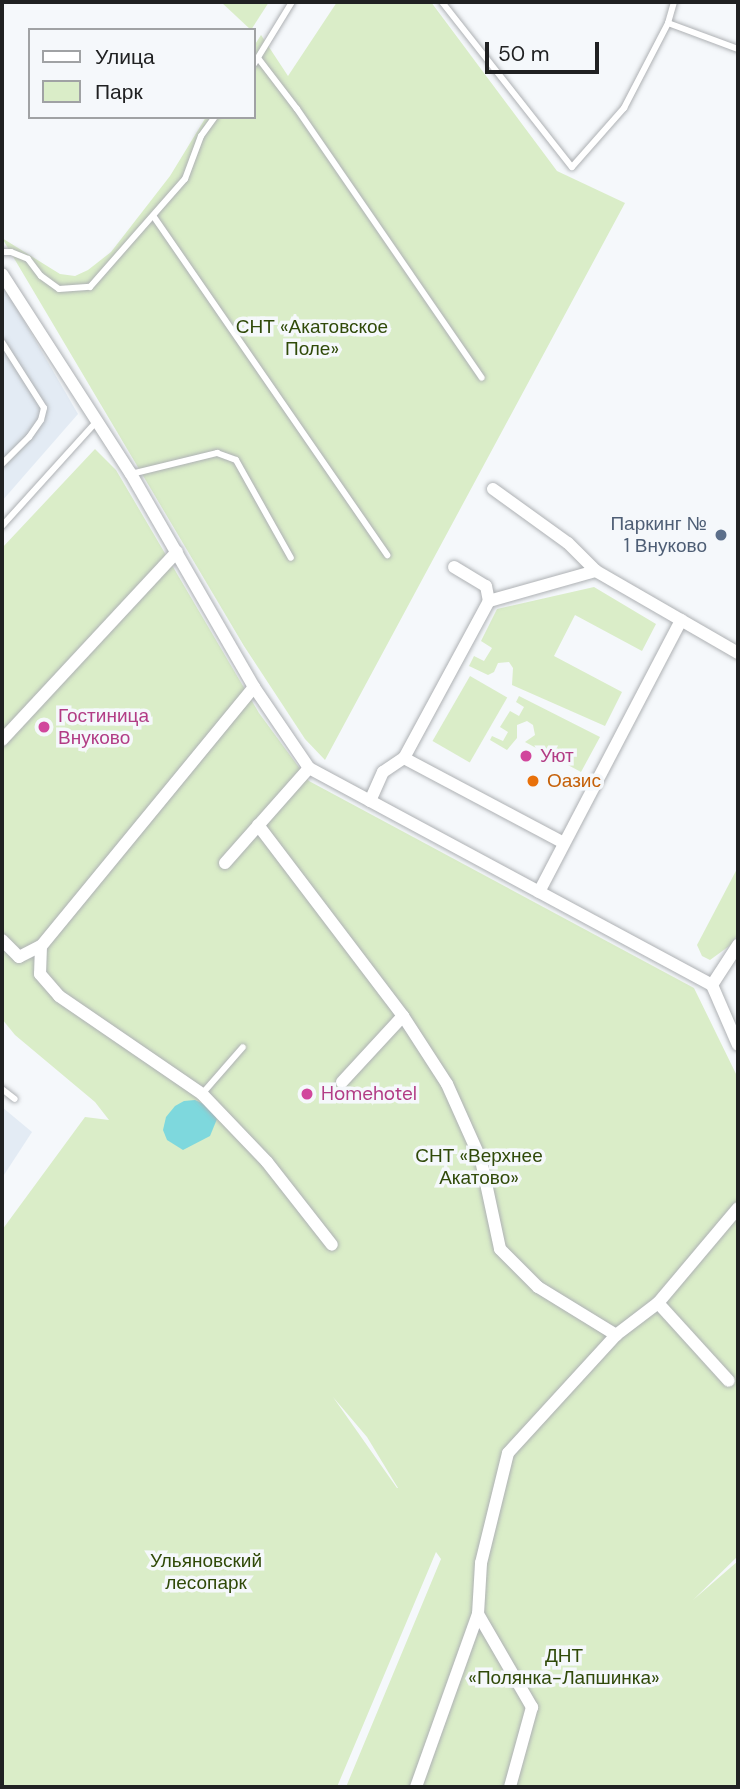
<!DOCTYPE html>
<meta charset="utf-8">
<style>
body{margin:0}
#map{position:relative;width:740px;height:1789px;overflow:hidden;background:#f5f8fb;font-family:"DM Sans",sans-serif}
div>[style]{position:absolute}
.built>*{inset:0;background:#e3ebf4}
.green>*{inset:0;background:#daedc8;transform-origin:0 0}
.water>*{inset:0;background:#7ed8dd}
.roads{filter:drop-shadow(0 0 2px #aeb1b4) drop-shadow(0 0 2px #aeb1b4)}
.lane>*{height:6px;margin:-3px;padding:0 3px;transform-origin:3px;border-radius:3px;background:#fff}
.street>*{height:12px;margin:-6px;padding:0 6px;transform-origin:6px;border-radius:6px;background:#fff}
.dots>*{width:19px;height:19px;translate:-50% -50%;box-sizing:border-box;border:4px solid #f5f8fb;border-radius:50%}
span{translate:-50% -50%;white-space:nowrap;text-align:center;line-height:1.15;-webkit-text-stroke:7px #f5f8fb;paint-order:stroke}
.park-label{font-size:19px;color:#304a09}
.service-label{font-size:19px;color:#4e5e75}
.right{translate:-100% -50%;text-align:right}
.hotel-label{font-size:19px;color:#b23c85}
.left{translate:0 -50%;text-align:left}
.food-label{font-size:19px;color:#c56008}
.frame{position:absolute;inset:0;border:4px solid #202122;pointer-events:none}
.legend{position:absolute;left:28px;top:28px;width:228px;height:91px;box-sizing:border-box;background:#f5f8fb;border:2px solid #a0a2a4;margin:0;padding:9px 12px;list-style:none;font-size:21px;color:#202122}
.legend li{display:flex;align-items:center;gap:14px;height:35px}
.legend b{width:35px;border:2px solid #a0a2a4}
.scale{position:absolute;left:485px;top:42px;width:114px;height:32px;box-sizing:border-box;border:4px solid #202122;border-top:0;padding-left:9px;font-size:21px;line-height:24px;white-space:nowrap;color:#202122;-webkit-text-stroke:5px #f5f8fb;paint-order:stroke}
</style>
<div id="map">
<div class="built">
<i style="clip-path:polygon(2px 283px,78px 414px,2px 501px)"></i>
<i style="clip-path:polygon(2px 1107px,32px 1132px,2px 1178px)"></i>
</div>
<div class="green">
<i style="clip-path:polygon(221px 2px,269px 2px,251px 30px)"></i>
<i style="clip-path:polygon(337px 2px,431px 2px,557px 171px,625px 203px,325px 760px,305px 739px,244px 646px,2px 238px,60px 274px,75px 276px,88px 270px,111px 252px,170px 176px,206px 117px,254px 117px,254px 46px,261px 35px,288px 76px)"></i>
<i style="clip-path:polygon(evenodd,95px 449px,116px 470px,259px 713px,309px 781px,694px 988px,738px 1078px,738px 1556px,693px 1600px,738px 1561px,738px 1787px,346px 1787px,441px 1559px,436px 1552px,337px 1787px,2px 1787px,2px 1230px,85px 1117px,109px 1120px,95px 1102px,15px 1035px,2px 1019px,2px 548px,95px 449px,333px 1397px,367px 1437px,398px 1488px,397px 1488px,333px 1397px)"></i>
<i style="clip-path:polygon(594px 587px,656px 624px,642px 651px,575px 615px,554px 656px,622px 692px,605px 726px,512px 685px,513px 668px,509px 662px,498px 663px,494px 672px,488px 675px,469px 666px,474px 656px,484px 661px,492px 648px,481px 641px,497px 609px)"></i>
<i style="left:470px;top:676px;width:43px;height:75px;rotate:30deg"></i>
<i style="clip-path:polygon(519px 696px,600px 737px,581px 772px,525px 742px,535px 735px,533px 725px,527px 721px,517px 725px,517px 738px,507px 750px,490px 740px,492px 736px,503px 741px,508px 732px,500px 727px,510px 711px,519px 716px,524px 707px,516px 702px)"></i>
<i style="clip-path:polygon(738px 867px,738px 933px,732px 944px,710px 960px,702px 956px,697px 945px)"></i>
</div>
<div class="water">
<i style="clip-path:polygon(195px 1100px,208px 1106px,217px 1119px,210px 1136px,183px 1150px,167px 1140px,163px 1130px,166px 1117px,175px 1106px,184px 1101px)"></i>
</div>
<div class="roads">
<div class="lane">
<i style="left:442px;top:2px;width:210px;rotate:51.8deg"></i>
<i style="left:572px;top:167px;width:79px;rotate:-48.6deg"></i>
<i style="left:624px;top:108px;width:96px;rotate:-62.6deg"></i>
<i style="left:668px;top:23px;width:22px;rotate:-74deg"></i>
<i style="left:668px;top:23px;width:75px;rotate:20.4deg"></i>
<i style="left:258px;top:58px;width:64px;rotate:52.6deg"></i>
<i style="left:297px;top:109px;width:326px;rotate:55.5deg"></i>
<i style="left:254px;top:64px;width:73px;rotate:-58.5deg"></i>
<i style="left:154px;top:217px;width:411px;rotate:55.4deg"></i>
<i style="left:2px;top:252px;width:9px"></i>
<i style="left:11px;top:252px;width:18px;rotate:22deg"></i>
<i style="left:28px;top:259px;width:21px;rotate:53deg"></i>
<i style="left:41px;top:276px;width:22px;rotate:36deg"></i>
<i style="left:59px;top:289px;width:31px;rotate:-4deg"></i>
<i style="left:90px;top:287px;width:144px;rotate:-48.7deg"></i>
<i style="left:185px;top:179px;width:46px;rotate:-69.6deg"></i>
<i style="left:201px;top:136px;width:24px;rotate:-54deg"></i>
<i style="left:2px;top:342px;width:78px;rotate:57.5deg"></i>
<i style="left:44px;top:408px;width:12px;rotate:104deg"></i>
<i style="left:41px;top:420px;width:21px;rotate:125deg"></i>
<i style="left:29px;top:437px;width:38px;rotate:135deg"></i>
<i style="left:131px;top:474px;width:89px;rotate:-13.7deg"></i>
<i style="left:217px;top:453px;width:20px;rotate:20deg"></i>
<i style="left:236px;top:460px;width:112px;rotate:60.7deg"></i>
<i style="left:2px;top:526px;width:142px;rotate:-47.9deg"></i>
<i style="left:2px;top:1089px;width:16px;rotate:38deg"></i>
<i style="left:202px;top:1094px;width:62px;rotate:-48.9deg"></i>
</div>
<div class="street">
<i style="left:2px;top:274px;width:238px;rotate:57.2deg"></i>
<i style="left:131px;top:474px;width:246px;rotate:60deg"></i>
<i style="left:254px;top:687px;width:98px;rotate:55.8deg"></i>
<i style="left:309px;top:768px;width:458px;rotate:28.3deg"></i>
<i style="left:712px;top:985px;width:48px;rotate:-57deg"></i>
<i style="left:493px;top:489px;width:92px;rotate:35.8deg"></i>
<i style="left:568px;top:543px;width:40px;rotate:45deg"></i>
<i style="left:596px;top:571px;width:164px;rotate:30deg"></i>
<i style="left:454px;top:567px;width:37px;rotate:31deg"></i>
<i style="left:486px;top:586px;width:15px;rotate:79deg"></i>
<i style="left:254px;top:687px;width:335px;rotate:129.4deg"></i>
<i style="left:41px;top:946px;width:28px;rotate:92deg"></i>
<i style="left:40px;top:974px;width:29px;rotate:49deg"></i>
<i style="left:59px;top:996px;width:173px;rotate:34.4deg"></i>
<i style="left:202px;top:1094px;width:94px;rotate:46.3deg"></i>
<i style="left:267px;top:1162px;width:105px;rotate:51.9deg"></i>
<i style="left:2px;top:740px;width:257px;rotate:-47.1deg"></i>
<i style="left:404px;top:758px;width:179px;rotate:-61.6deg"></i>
<i style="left:489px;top:601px;width:111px;rotate:-15.7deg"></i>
<i style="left:370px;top:801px;width:32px;rotate:-66deg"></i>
<i style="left:383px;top:772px;width:25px;rotate:-34deg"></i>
<i style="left:404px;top:758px;width:181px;rotate:28deg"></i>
<i style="left:258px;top:825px;width:240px;rotate:52.8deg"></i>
<i style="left:403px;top:1016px;width:81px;rotate:57.1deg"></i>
<i style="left:447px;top:1084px;width:83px;rotate:65.9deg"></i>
<i style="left:481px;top:1160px;width:91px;rotate:77.9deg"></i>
<i style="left:500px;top:1249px;width:54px;rotate:45deg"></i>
<i style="left:538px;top:1287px;width:92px;rotate:31.6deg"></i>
<i style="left:225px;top:863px;width:127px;rotate:-48.5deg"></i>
<i style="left:539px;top:892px;width:307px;rotate:-62.4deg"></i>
<i style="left:2px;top:940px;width:24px;rotate:45deg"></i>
<i style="left:19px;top:957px;width:25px;rotate:-27deg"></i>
<i style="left:712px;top:985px;width:65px;rotate:66.6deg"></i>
<i style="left:342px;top:1082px;width:90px;rotate:-47.3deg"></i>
<i style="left:658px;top:1303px;width:105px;rotate:47.7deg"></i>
<i style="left:478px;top:1614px;width:108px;rotate:59.9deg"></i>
<i style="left:532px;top:1707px;width:83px;rotate:105.4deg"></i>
<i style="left:416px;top:1787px;width:184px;rotate:-70.3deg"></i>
<i style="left:478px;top:1614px;width:51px;rotate:-86.6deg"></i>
<i style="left:481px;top:1563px;width:113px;rotate:-76.2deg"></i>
<i style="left:508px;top:1453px;width:160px;rotate:-47.5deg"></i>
<i style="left:616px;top:1335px;width:53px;rotate:-37.3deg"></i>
<i style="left:658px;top:1303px;width:124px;rotate:-49.9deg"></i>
</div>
</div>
<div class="dots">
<i style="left:721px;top:535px;background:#5c6f8a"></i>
<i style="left:44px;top:727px;background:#d1479c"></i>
<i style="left:526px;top:756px;background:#d1479c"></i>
<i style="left:533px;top:781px;background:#e8710a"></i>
<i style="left:307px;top:1094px;background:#d1479c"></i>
</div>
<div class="park-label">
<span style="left:312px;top:338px">СНТ «Акатовское<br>Поле»</span>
<span style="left:479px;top:1167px">СНТ «Верхнее<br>Акатово»</span>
<span style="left:206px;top:1572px">Ульяновский<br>лесопарк</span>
<span style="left:564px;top:1667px">ДНТ<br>«Полянка-Лапшинка»</span>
</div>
<div class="service-label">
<span class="right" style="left:707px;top:535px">Паркинг №<br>1 Внуково</span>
</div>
<div class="hotel-label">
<span class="left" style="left:58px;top:727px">Гостиница<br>Внуково</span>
<span class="left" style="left:540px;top:756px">Уют</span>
<span class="left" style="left:321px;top:1094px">Homehotel</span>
</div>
<div class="food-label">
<span class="left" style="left:547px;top:781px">Оазис</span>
</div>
<div class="frame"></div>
<ul class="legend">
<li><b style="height:9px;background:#fff"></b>Улица</li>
<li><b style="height:19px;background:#daedc8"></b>Парк</li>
</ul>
<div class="scale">50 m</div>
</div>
